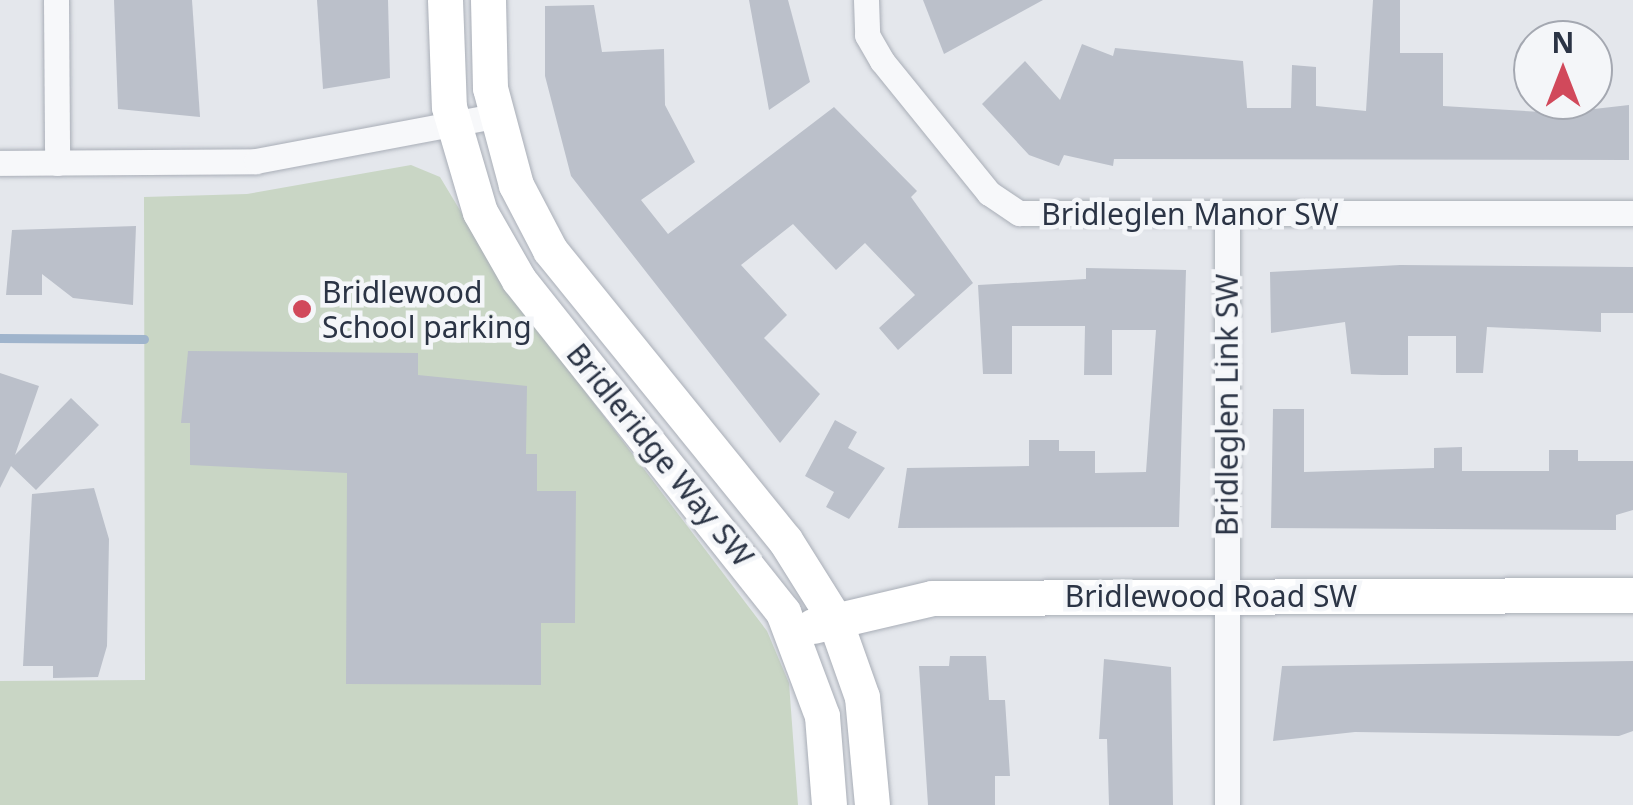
<!DOCTYPE html>
<style>
body{margin:0}
#map{position:relative;width:1633px;height:805px;overflow:hidden;background:#e4e7ec;font-family:"Noto Sans",sans-serif}
div>[style]{position:absolute}
.green>*{inset:0;background:#c9d6c5}
.stream>*{height:9px;margin:-4.5px;padding:0 4.5px;transform-origin:4.5px;border-radius:4.5px;background:#9fb4cc}
.building>*{inset:0;background:#bbc0ca}
.roads{filter:drop-shadow(0 0 2px #a9aeb7) drop-shadow(0 0 2px #a9aeb7)}
.street>*{height:25px;margin:-12.5px;padding:0 12.5px;transform-origin:12.5px;border-radius:12.5px;background:#f7f8fa}
.secondary>*{height:35px;margin:-17.5px;padding:0 17.5px;transform-origin:17.5px;border-radius:17.5px;background:#fff}
.dots>*{width:28px;height:28px;translate:-50% -50%;box-sizing:border-box;border:5px solid #f4f6f9;border-radius:50%}
span{translate:-50% -50%;white-space:nowrap;text-align:center;line-height:1.15;-webkit-text-stroke:9px #f4f6f9;paint-order:stroke}
.street-label{font-size:30px;color:#2b3445}
.poi-label{font-size:30px;color:#2b3445}
.left{translate:0 -50%;text-align:left}
.north{position:absolute;left:1513px;top:20px;width:100px;height:100px;box-sizing:border-box;background:#f4f6f9;border:2px solid #a4a8b1;border-radius:50%;rotate:0deg;font-size:28px;font-weight:700;line-height:40px;text-align:center;color:#2b3445}
.north::after{content:'';display:block;margin:auto;width:35px;height:45px;background:#d1495b;clip-path:polygon(50% 0,100% 100%,50% 72%,0 100%)}
</style>
<div id="map">
<div class="green">
<i style="clip-path:polygon(411px 165px,440px 177px,508px 290px,767px 631px,789px 683px,798px 805px,0 805px,0 681px,145px 680px,144px 197px,247px 194px)"></i>
</div>
<div class="stream">
<i style="left:0;top:338px;width:144px;rotate:0.4deg"></i>
</div>
<div class="building">
<i style="clip-path:polygon(114px 0,192px 0,200px 117px,118px 109px)"></i>
<i style="clip-path:polygon(317px 0,388px 0,390px 78px,323px 89px)"></i>
<i style="clip-path:polygon(749px 0,788px 0,810px 82px,769px 110px)"></i>
<i style="clip-path:polygon(923px 0,1043px 0,944px 54px)"></i>
<i style="clip-path:polygon(1373px 0,1400px 0,1400px 53px,1443px 53px,1443px 106px,1559px 113px,1629px 105px,1629px 160px,1114px 159px,1113px 166px,1064px 155px,1059px 166px,1029px 155px,982px 104px,1025px 61px,1060px 100px,1082px 44px,1113px 56px,1115px 48px,1243px 61px,1247px 108px,1291px 108px,1292px 65px,1316px 67px,1316px 106px,1366px 111px)"></i>
<i style="clip-path:polygon(594px 5px,602px 52px,664px 49px,665px 105px,695px 162px,641px 200px,668px 234px,834px 107px,917px 191px,911px 197px,973px 283px,898px 350px,879px 328px,915px 295px,865px 243px,836px 270px,793px 224px,741px 265px,787px 315px,764px 338px,820px 394px,780px 443px,571px 176px,545px 76px,545px 6px)"></i>
<i style="clip-path:polygon(136px 226px,133px 305px,73px 298px,42px 274px,42px 295px,6px 295px,12px 230px)"></i>
<i style="clip-path:polygon(1400px 265px,1633px 267px,1633px 313px,1601px 313px,1601px 332px,1487px 327px,1483px 373px,1456px 373px,1456px 336px,1408px 336px,1408px 375px,1382px 375px,1351px 374px,1345px 322px,1271px 333px,1270px 272px)"></i>
<i style="clip-path:polygon(1086px 268px,1186px 270px,1179px 527px,898px 528px,907px 468px,1029px 466px,1029px 440px,1059px 440px,1059px 451px,1095px 451px,1095px 473px,1146px 472px,1156px 330px,1112px 330px,1112px 375px,1084px 375px,1085px 326px,1012px 326px,1012px 374px,983px 374px,978px 285px,1086px 279px)"></i>
<i style="clip-path:polygon(188px 351px,418px 353px,418px 375px,527px 386px,526px 454px,537px 454px,537px 491px,576px 491px,575px 623px,541px 623px,541px 685px,346px 684px,347px 473px,190px 465px,190px 423px,181px 423px)"></i>
<i style="clip-path:polygon(0 373px,39px 386px,15px 455px,71px 398px,99px 425px,36px 490px,11px 466px,0 488px)"></i>
<i style="clip-path:polygon(1273px 409px,1304px 409px,1304px 472px,1434px 468px,1434px 448px,1462px 447px,1462px 471px,1549px 471px,1549px 450px,1578px 450px,1578px 461px,1633px 461px,1633px 510px,1616px 515px,1616px 530px,1271px 528px)"></i>
<i style="clip-path:polygon(835px 420px,857px 432px,848px 448px,885px 468px,849px 519px,826px 507px,834px 492px,805px 476px)"></i>
<i style="clip-path:polygon(94px 488px,109px 539px,107px 646px,98px 677px,53px 678px,53px 666px,23px 666px,32px 494px)"></i>
<i style="clip-path:polygon(950px 656px,986px 656px,989px 700px,1005px 700px,1010px 776px,995px 776px,995px 805px,928px 805px,919px 666px,949px 666px)"></i>
<i style="clip-path:polygon(1104px 659px,1171px 667px,1173px 805px,1109px 805px,1107px 739px,1099px 739px)"></i>
<i style="clip-path:polygon(1633px 661px,1633px 731px,1619px 736px,1355px 732px,1273px 741px,1282px 666px)"></i>
</div>
<div class="roads">
<div class="street">
<i style="left:56px;top:0;width:163px;rotate:89.6deg"></i>
<i style="left:866px;top:0;width:35px;rotate:88deg"></i>
<i style="left:867px;top:35px;width:30px;rotate:60deg"></i>
<i style="left:882px;top:61px;width:170px;rotate:51deg"></i>
<i style="left:989px;top:193px;width:36px;rotate:34deg"></i>
<i style="left:1019px;top:213px;width:614px"></i>
<i style="left:0;top:163px;width:256px;rotate:-0.4deg"></i>
<i style="left:256px;top:161px;width:242px;rotate:-10.7deg"></i>
<i style="left:1227px;top:214px;width:591px;rotate:90deg"></i>
</div>
<div class="secondary">
<i style="left:445px;top:0;width:107px;rotate:87.9deg"></i>
<i style="left:449px;top:107px;width:109px;rotate:73.6deg"></i>
<i style="left:480px;top:212px;width:78px;rotate:60.2deg"></i>
<i style="left:519px;top:280px;width:424px;rotate:51.5deg"></i>
<i style="left:783px;top:612px;width:111px;rotate:69.4deg"></i>
<i style="left:822px;top:716px;width:89px;rotate:85.5deg"></i>
<i style="left:488px;top:0;width:88px;rotate:88.7deg"></i>
<i style="left:490px;top:88px;width:100px;rotate:75deg"></i>
<i style="left:516px;top:185px;width:73px;rotate:62.4deg"></i>
<i style="left:550px;top:250px;width:373px;rotate:51deg"></i>
<i style="left:785px;top:540px;width:92px;rotate:57.9deg"></i>
<i style="left:834px;top:618px;width:84px;rotate:70.5deg"></i>
<i style="left:862px;top:697px;width:108px;rotate:84.7deg"></i>
<i style="left:813px;top:626px;width:122px;rotate:-13.2deg"></i>
<i style="left:932px;top:598px;width:701px;rotate:-0.25deg"></i>
</div>
</div>
<div class="dots">
<i style="left:302px;top:309px;background:#d1495b"></i>
</div>
<div class="street-label">
<span style="left:1190px;top:214px">Bridleglen Manor SW</span>
<span style="left:1227px;top:405px;rotate:-90deg">Bridleglen Link SW</span>
<span style="left:660px;top:455px;rotate:51deg">Bridleridge Way SW</span>
<span style="left:1211px;top:596px">Bridlewood Road SW</span>
</div>
<div class="poi-label">
<span class="left" style="left:322px;top:309px">Bridlewood<br>School parking</span>
</div>
<div class="north">N</div>
</div>
